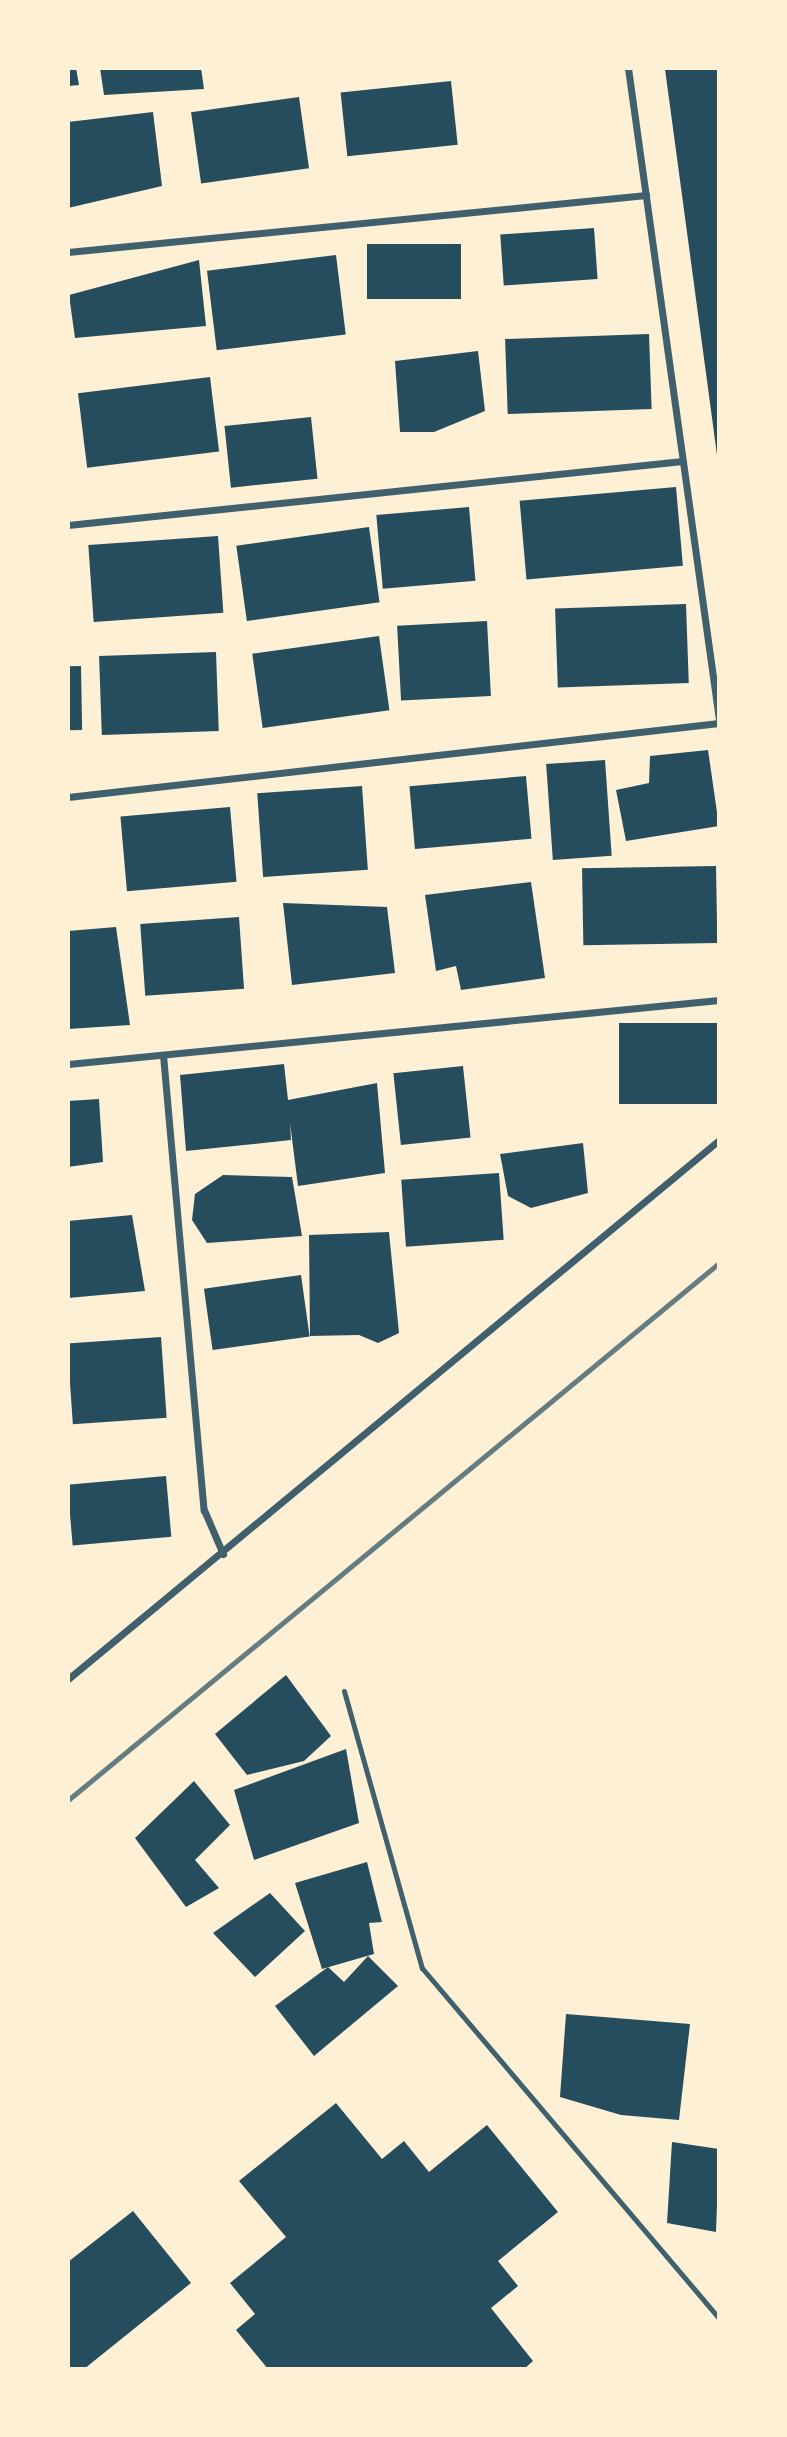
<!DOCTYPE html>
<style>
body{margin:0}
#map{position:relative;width:787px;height:2437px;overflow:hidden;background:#fdf0d5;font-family:Signika,sans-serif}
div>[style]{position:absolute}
.building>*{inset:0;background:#264d5e;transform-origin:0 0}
.service>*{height:5px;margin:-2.5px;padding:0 2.5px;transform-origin:2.5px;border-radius:2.5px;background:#3f606c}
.minor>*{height:7px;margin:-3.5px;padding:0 3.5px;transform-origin:3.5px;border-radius:3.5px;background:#3f606c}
.rail>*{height:5px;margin:-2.5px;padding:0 2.5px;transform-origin:2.5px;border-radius:2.5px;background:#657d81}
span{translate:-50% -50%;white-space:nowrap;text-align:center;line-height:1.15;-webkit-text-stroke:7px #fdf0d5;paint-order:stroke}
.frame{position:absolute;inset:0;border:70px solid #fdf0d5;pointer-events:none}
</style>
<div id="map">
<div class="building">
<i style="clip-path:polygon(68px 68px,76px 68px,79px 85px,68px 86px)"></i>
<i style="clip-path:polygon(100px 68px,201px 68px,204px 89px,104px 95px)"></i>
<i style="clip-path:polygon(719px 68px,719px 455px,717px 455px,665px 69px)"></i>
<i style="left:451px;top:81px;width:64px;height:111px;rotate:84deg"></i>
<i style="left:299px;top:97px;width:72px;height:109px;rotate:82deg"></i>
<i style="clip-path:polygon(153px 112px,162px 186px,68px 208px,68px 122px)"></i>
<i style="left:594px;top:228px;width:51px;height:94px;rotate:86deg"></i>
<i style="left:461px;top:244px;width:55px;height:94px;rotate:90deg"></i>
<i style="left:336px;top:255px;width:80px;height:130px;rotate:83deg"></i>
<i style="clip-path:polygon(199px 260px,206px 326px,75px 338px,69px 295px)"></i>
<i style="left:649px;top:334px;width:75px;height:144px;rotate:88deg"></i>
<i style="clip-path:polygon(478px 351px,485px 411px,434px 432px,400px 432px,395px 361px)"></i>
<i style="left:210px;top:377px;width:75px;height:133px;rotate:83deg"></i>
<i style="left:311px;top:417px;width:62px;height:87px;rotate:84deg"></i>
<i style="left:676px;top:487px;width:79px;height:157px;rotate:85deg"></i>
<i style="left:469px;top:507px;width:74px;height:93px;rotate:85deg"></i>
<i style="left:369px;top:527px;width:76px;height:134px;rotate:82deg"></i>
<i style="left:218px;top:536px;width:77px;height:130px;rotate:86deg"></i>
<i style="left:686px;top:604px;width:79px;height:131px;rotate:88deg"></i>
<i style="left:487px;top:621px;width:75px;height:90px;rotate:87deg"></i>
<i style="left:379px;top:636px;width:75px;height:128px;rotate:82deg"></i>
<i style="left:216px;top:652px;width:79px;height:117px;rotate:88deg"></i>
<i style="left:81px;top:666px;width:64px;height:13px;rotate:89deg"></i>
<i style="clip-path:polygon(708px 750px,719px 826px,626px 841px,616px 790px,649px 783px,650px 756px)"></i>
<i style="left:605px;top:760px;width:96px;height:59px;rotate:86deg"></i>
<i style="left:526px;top:776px;width:63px;height:117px;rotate:85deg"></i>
<i style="left:362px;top:786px;width:84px;height:105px;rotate:86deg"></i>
<i style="left:230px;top:807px;width:75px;height:110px;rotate:85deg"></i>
<i style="left:716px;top:866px;width:77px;height:134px;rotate:89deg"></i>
<i style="clip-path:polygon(531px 882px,545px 978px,461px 990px,456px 966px,436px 971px,425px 895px)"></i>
<i style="clip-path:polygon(283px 903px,387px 907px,395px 973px,292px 985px)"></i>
<i style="left:239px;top:917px;width:72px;height:99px;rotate:86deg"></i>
<i style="clip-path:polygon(116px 927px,130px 1025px,68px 1029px,68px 931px)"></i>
<i style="left:719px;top:1023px;width:81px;height:100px;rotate:90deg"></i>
<i style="clip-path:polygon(284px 1064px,288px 1100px,377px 1083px,385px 1173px,298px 1186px,290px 1123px,291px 1140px,186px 1151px,180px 1075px)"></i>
<i style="left:463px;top:1066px;width:72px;height:70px;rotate:84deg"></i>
<i style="clip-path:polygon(99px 1099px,103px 1162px,68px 1167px,68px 1101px)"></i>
<i style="clip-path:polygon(583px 1143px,588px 1193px,531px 1208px,508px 1196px,500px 1154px)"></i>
<i style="left:499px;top:1173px;width:67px;height:98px;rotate:86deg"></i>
<i style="clip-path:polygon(223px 1175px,292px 1177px,302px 1236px,207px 1243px,192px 1220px,195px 1194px)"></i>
<i style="clip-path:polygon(132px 1215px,145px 1291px,68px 1298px,68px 1221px)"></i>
<i style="clip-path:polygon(389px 1232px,399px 1333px,378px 1343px,359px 1335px,310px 1336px,309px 1235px)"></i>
<i style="left:301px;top:1275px;width:62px;height:98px;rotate:82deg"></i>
<i style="left:161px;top:1337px;width:81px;height:94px;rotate:86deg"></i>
<i style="left:166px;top:1476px;width:61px;height:99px;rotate:85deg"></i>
<i style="clip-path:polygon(286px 1675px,331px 1736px,304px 1761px,247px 1775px,215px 1734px)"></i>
<i style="clip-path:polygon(346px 1749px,359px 1823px,254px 1860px,234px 1790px)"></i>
<i style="clip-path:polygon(194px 1781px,230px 1825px,195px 1860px,219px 1888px,186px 1907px,135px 1838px)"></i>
<i style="clip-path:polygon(367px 1862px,382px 1922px,369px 1923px,374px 1954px,322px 1969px,295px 1883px)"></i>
<i style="clip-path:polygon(270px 1893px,305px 1931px,255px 1977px,213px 1933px)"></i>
<i style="clip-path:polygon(368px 1956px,398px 1986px,314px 2056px,275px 2006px,328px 1967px,344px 1982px)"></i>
<i style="clip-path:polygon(566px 2014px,690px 2024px,679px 2120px,621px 2115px,560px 2097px)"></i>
<i style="clip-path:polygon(336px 2103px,382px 2159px,404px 2141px,429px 2172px,487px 2125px,558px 2212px,498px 2261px,518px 2286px,491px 2308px,533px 2361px,524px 2369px,268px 2369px,236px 2330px,255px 2314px,230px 2283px,286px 2237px,239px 2181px)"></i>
<i style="clip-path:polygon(672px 2142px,719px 2149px,716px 2232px,667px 2223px)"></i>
<i style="clip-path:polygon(133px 2211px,191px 2283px,84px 2369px,68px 2369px,68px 2262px)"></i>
</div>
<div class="service">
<i style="left:344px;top:1691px;width:288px;rotate:74.3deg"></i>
<i style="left:422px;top:1968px;width:459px;rotate:49.7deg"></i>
</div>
<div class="minor">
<i style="left:628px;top:68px;width:658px;rotate:82.05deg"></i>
<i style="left:68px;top:252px;width:581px;rotate:-5.63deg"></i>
<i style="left:68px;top:525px;width:618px;rotate:-5.94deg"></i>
<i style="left:68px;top:797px;width:655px;rotate:-6.49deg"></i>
<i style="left:163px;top:1055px;width:457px;rotate:84.9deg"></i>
<i style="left:204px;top:1510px;width:48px;rotate:66.6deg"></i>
<i style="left:68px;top:1064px;width:654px;rotate:-5.61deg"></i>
<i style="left:68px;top:1679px;width:845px;rotate:-39.62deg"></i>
</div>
<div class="rail">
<i style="left:68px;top:1800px;width:844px;rotate:-39.52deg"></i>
</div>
<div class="frame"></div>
</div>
